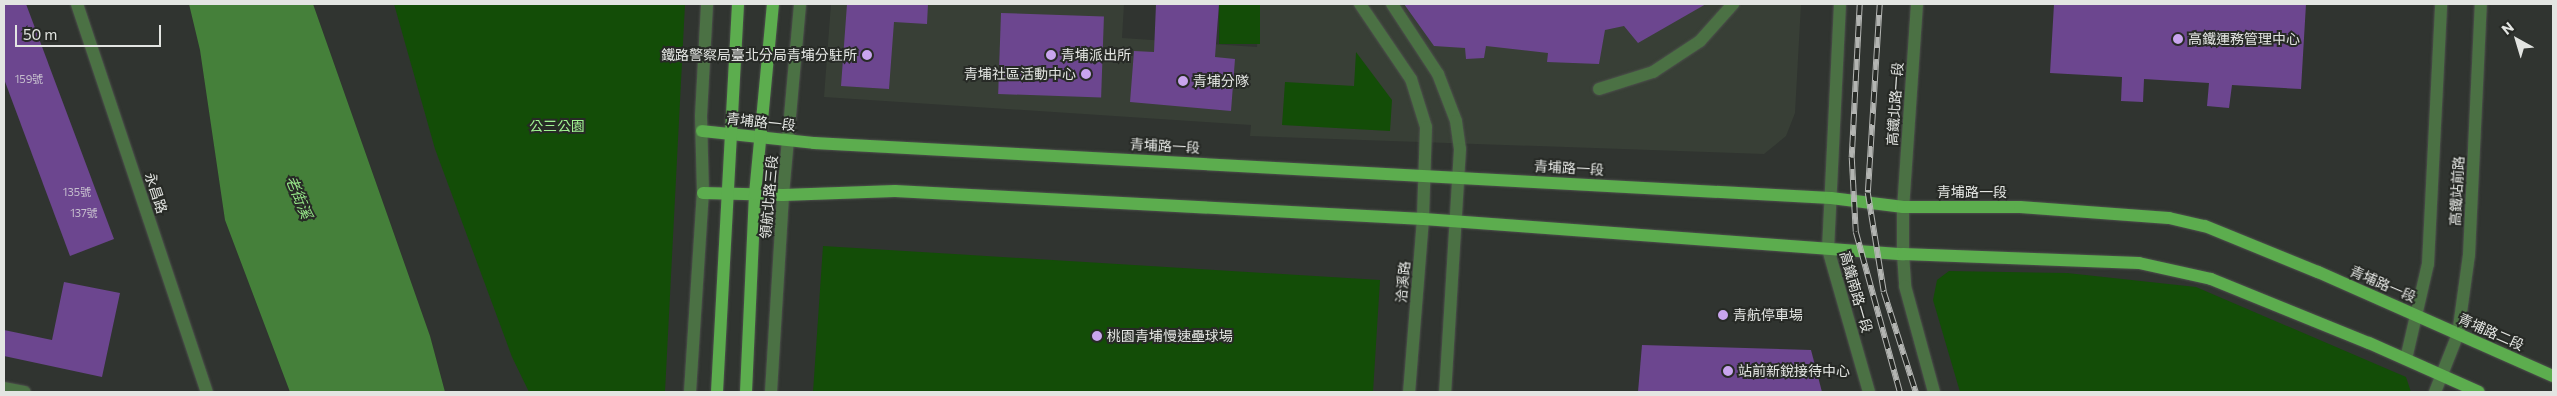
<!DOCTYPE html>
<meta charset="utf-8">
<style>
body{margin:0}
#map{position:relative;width:2557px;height:396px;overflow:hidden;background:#303430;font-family:Commissioner,"Noto Sans TC",sans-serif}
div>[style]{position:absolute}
.built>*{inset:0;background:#383f36}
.green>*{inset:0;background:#134d07;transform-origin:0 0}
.water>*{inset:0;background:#45803a}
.building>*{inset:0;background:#6c468f;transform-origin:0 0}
.roads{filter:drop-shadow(0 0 1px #4d504c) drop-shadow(0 0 1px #4d504c)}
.minor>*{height:12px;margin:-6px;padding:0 6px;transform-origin:6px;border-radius:6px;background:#4b7144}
.major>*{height:12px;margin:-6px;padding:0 6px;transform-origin:6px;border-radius:6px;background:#5cad4e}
.rail>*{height:5.5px;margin-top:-2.75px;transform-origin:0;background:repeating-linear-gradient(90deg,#272a26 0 11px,#b3b5b2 0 22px);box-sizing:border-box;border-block:1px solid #b3b5b2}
.dots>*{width:14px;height:14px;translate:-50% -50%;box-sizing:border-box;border:2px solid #272a26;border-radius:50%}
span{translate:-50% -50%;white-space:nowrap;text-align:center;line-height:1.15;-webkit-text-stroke:4px #272a26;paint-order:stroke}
.number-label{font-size:11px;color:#c5bdcd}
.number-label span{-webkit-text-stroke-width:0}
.poi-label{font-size:14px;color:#e3e5e2}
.left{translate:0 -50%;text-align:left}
.right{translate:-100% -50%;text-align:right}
.street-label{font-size:14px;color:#e3e5e2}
.park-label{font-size:14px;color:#a1f292}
.water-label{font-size:15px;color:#97e889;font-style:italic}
.frame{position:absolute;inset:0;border:5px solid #e3e5e2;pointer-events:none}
.north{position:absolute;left:2492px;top:15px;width:50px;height:50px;-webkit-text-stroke:4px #272a26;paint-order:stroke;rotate:321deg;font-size:14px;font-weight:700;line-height:20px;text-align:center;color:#e3e5e2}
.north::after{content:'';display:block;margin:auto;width:18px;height:22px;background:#e3e5e2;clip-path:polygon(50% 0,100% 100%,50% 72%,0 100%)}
.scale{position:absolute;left:15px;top:25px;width:146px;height:22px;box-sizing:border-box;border:2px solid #e3e5e2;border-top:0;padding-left:6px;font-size:15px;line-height:18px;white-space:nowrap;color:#e3e5e2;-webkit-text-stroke:4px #272a26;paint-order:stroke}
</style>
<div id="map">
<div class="built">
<i style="clip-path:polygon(831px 4px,1124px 4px,1122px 38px,1257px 47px,1260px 4px,1801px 4px,1795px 113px,1786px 136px,1764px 154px,1250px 136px,1251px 125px,824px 97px)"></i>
</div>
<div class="green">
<i style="clip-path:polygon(394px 4px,685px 4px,665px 392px,529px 392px,512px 357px,435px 149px)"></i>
<i style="left:1219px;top:4px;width:41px;height:40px"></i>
<i style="clip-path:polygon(1356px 52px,1392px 100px,1390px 131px,1282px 125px,1285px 82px,1354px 86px)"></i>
<i style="clip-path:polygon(823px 246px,1380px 280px,1373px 392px,813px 392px)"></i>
<i style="clip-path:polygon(1949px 271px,2067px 273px,2196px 287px,2406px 377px,2411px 392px,1960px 392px,1933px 300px,1937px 280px)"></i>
</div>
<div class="water">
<i style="clip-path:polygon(189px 4px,313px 4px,430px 336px,445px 392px,290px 392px,225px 220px,200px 50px)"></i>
</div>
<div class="building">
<i style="clip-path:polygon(4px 4px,26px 4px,114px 239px,70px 256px,4px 79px)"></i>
<i style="clip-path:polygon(847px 4px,928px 4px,927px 24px,894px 22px,889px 89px,841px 86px)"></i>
<i style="clip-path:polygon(1156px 4px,1219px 4px,1215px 57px,1235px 59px,1231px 111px,1130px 102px,1134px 51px,1154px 52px)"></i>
<i style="clip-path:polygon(1404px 4px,1706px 4px,1638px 43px,1624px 26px,1605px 30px,1599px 64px,1547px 62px,1548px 53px,1486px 46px,1484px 58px,1466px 59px,1465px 48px,1434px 46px)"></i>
<i style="clip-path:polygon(2054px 4px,2306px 4px,2301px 89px,2232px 85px,2229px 108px,2207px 106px,2209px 83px,2144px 79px,2143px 102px,2121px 101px,2122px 77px,2050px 73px)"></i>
<i style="left:1001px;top:13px;width:103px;height:81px;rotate:2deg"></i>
<i style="clip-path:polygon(64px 282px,120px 293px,102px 377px,4px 356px,4px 330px,52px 340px)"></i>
<i style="clip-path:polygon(1642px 345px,1811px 350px,1822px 392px,1638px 392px)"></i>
</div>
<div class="roads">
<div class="minor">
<i style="left:77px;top:4px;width:409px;rotate:71.5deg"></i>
<i style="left:1360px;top:4px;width:91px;rotate:55.8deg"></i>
<i style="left:1411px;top:79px;width:50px;rotate:72.6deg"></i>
<i style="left:1426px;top:127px;width:92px;rotate:91.9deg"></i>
<i style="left:1423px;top:219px;width:174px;rotate:94.6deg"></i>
<i style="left:1392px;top:4px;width:84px;rotate:56.7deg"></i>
<i style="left:1438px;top:74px;width:50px;rotate:69deg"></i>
<i style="left:1456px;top:121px;width:28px;rotate:82deg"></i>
<i style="left:1460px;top:149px;width:243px;rotate:93.5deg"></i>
<i style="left:1840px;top:4px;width:245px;rotate:92.8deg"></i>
<i style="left:1828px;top:249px;width:149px;rotate:74deg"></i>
<i style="left:1917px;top:4px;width:203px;rotate:93.9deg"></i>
<i style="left:1903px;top:207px;width:47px;rotate:90deg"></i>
<i style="left:1903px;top:254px;width:32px;rotate:86deg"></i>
<i style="left:1905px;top:286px;width:110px;rotate:74.7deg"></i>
<i style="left:1599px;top:89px;width:57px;rotate:-17.5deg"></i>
<i style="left:1653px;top:72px;width:56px;rotate:-33.4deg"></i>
<i style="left:1700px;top:41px;width:50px;rotate:-48.3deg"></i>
<i style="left:2406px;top:359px;width:98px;rotate:-77deg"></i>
<i style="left:2428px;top:264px;width:260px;rotate:-87.1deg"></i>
<i style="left:4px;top:388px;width:21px;rotate:11deg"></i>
<i style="left:690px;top:392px;width:199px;rotate:-86.3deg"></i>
<i style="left:703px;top:193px;width:77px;rotate:-91.5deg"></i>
<i style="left:701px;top:116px;width:112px;rotate:-86.9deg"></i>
<i style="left:771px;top:392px;width:197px;rotate:-86.5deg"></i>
<i style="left:783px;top:195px;width:192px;rotate:-84.9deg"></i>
<i style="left:2435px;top:392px;width:62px;rotate:-68.4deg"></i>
<i style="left:2458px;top:334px;width:80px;rotate:-82.1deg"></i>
<i style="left:2469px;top:255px;width:251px;rotate:-87.3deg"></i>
</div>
<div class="major">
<i style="left:702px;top:131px;width:113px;rotate:6.1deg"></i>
<i style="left:814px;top:143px;width:1018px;rotate:3.1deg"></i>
<i style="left:1831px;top:198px;width:73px;rotate:7.1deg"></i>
<i style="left:1903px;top:207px;width:117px"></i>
<i style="left:2020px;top:207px;width:149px;rotate:4.2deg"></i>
<i style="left:2169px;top:218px;width:37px;rotate:13deg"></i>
<i style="left:2205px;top:226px;width:122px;rotate:22.2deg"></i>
<i style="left:2318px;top:272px;width:257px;rotate:23.9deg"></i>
<i style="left:703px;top:193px;width:80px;rotate:1.4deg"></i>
<i style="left:783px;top:195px;width:112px;rotate:-2deg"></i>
<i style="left:895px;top:191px;width:529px;rotate:3.04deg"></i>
<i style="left:1423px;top:219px;width:481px;rotate:4.2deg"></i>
<i style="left:1903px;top:254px;width:236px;rotate:2.2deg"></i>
<i style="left:2139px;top:263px;width:74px;rotate:12.5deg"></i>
<i style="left:2211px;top:279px;width:170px;rotate:22.1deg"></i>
<i style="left:2369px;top:343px;width:120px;rotate:24deg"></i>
<i style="left:717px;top:392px;width:389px;rotate:-86.9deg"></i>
<i style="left:746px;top:392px;width:198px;rotate:-87.4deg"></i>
<i style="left:755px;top:194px;width:191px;rotate:-84.6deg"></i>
</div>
</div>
<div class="rail">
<i style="left:1860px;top:4px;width:154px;rotate:93deg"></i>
<i style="left:1852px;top:158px;width:74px;rotate:86.9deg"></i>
<i style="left:1856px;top:232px;width:166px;rotate:74.6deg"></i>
<i style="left:1880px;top:4px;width:189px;rotate:93.6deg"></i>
<i style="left:1868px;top:193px;width:100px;rotate:80.8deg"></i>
<i style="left:1884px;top:292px;width:105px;rotate:72.3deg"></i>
</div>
<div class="dots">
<i style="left:2178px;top:39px;background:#c9a5ee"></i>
<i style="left:867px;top:55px;background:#c9a5ee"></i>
<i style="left:1051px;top:55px;background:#c9a5ee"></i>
<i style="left:1086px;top:74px;background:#c9a5ee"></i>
<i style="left:1183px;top:81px;background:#c9a5ee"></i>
<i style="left:1723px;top:315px;background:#c9a5ee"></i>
<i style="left:1097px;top:336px;background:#c9a5ee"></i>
<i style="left:1728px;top:371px;background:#c9a5ee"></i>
</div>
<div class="number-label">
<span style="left:29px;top:79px">159號</span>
<span style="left:77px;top:192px">135號</span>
<span style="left:84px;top:213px">137號</span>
</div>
<div class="poi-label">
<span class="left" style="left:2188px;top:39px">高鐵運務管理中心</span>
<span class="right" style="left:857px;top:55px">鐵路警察局臺北分局青埔分駐所</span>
<span class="left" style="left:1061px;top:55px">青埔派出所</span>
<span class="right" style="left:1076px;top:74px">青埔社區活動中心</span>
<span class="left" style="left:1193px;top:81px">青埔分隊</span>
<span class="left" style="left:1733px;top:315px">青航停車場</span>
<span class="left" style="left:1107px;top:336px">桃園青埔慢速壘球場</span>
<span class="left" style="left:1738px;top:371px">站前新銳接待中心</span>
</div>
<div class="street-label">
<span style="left:1895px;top:104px;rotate:-86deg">高鐵北路一段</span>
<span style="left:761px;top:122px;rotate:6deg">青埔路一段</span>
<span style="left:1165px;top:146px;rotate:3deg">青埔路一段</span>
<span style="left:1569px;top:168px;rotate:3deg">青埔路一段</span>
<span style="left:2457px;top:191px;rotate:-87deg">高鐵站前路</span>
<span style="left:1972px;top:192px">青埔路一段</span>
<span style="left:156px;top:193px;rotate:72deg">永昌路</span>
<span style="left:769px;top:197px;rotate:-85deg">領航北路三段</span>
<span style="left:1403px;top:282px;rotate:-85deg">洽溪路</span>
<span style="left:2383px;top:284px;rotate:23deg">青埔路一段</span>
<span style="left:1856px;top:292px;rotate:74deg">高鐵南路一段</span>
<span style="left:2491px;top:332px;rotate:24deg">青埔路二段</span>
</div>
<div class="park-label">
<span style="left:557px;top:126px">公三公園</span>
</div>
<div class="water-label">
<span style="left:299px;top:197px;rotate:68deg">老街溪</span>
</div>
<div class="frame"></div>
<div class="north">N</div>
<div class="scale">50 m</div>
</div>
